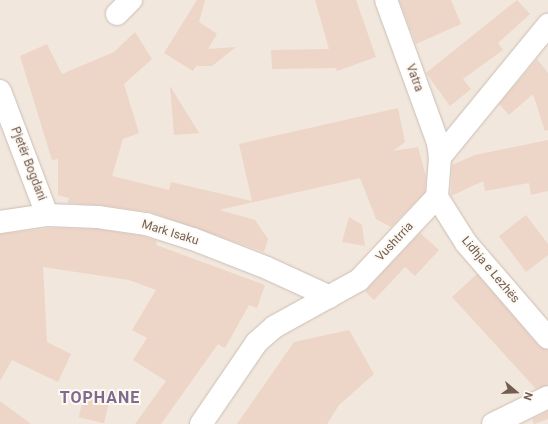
<!DOCTYPE html>
<meta charset="utf-8">
<style>
body{margin:0}
#map{position:relative;width:548px;height:424px;overflow:hidden;background:#fbf5ed;font-family:Roboto,sans-serif}
div>[style]{position:absolute}
.residential>*{inset:0;background:#f1e7dc;transform-origin:0 0}
.building>*{inset:0;background:#edd5c8;transform-origin:0 0}
.roads{filter:drop-shadow(0 0 1px #ccbdb3) drop-shadow(0 0 1px #ccbdb3)}
.minor>*{height:22px;margin:-11px;padding:0 11px;transform-origin:11px;border-radius:11px;background:#fff}
span{translate:-50% -50%;white-space:nowrap;text-align:center;line-height:1.15;-webkit-text-stroke:4px #fdf9f3;paint-order:stroke}
.street-label{font-size:12px;color:#735d52}
.district-label{font-size:16px;color:#816a8e;font-weight:700;letter-spacing:1px}
.north{position:absolute;left:496px;top:372px;width:40px;height:40px;-webkit-text-stroke:3px #fdf9f3;paint-order:stroke;rotate:109deg;font-size:11px;font-weight:700;line-height:16px;text-align:center;color:#735d52}
.north::after{content:'';display:block;margin:auto;width:14px;height:18px;background:#735d52;clip-path:polygon(50% 0,100% 100%,50% 72%,0 100%)}
</style>
<div id="map">
<div class="residential">
<i style="left:0;top:0;width:548px;height:424px"></i>
</div>
<div class="building">
<i style="clip-path:polygon(197px 0,205px 0,199px 22px,217px 34px,208px 49px,236px 47px,212px 66px,196px 66px,193px 71px,164px 53px)"></i>
<i style="clip-path:polygon(315px 0,356px 0,376px 57px,337px 71px,336px 68px,272px 69px,271px 50px,329px 49px)"></i>
<i style="clip-path:polygon(399px 0,451px 0,461px 24px,416px 44px)"></i>
<i style="clip-path:polygon(517px 0,530px 14px,498px 43px,503px 50px,463px 79px,471px 89px,450px 106px,426px 73px)"></i>
<i style="clip-path:polygon(135px 32px,152px 59px,124px 84px,139px 133px,123px 139px,112px 176px,169px 190px,171px 182px,252px 201px,239px 144px,398px 108px,405px 142px,393px 151px,418px 147px,426px 177px,425px 192px,391px 227px,376px 219px,360px 178px,219px 210px,255px 220px,268px 239px,264px 252px,150px 212px,100px 205px,68px 203px,69px 198px,58px 195px,58px 159px,52px 160px,20px 56px,47px 44px,62px 74px,114px 52px)"></i>
<i style="clip-path:polygon(537px 59px,548px 73px,548px 130px,545px 131px,533px 94px,509px 115px,499px 104px)"></i>
<i style="clip-path:polygon(170px 86px,199px 133px,174px 135px)"></i>
<i style="clip-path:polygon(548px 140px,548px 191px,531px 195px,529px 183px,485px 191px,483px 181px,451px 196px,452px 165px,475px 155px)"></i>
<i style="clip-path:polygon(526px 215px,548px 244px,548px 255px,526px 272px,499px 236px)"></i>
<i style="clip-path:polygon(349px 217px,362px 225px,365px 246px,342px 242px)"></i>
<i style="clip-path:polygon(51px 228px,97px 229px,143px 236px,157px 241px,156px 245px,265px 285px,257px 308px,249px 305px,225px 348px,218px 344px,161px 424px,135px 424px,166px 381px,133px 360px,147px 338px,132px 330px,156px 290px,129px 280px,43px 267px,47px 342px,71px 354px,58px 382px,12px 360px,0 381px,0 234px)"></i>
<i style="clip-path:polygon(420px 233px,439px 250px,415px 276px,405px 267px,374px 300px,365px 291px)"></i>
<i style="clip-path:polygon(477px 274px,539px 346px,548px 350px,548px 385px,536px 389px,452px 297px)"></i>
<i style="clip-path:polygon(349px 330px,374px 374px,339px 405px,327px 424px,237px 424px,294px 342px)"></i>
<i style="left:85px;top:390px;width:26px;height:28px;rotate:13deg"></i>
<i style="clip-path:polygon(0 401px,31px 424px,0 424px)"></i>
<i style="clip-path:polygon(548px 411px,548px 419px,534px 424px,532px 419px)"></i>
</div>
<div class="roads">
<div class="minor">
<i style="left:386px;top:0;width:152px;rotate:70deg"></i>
<i style="left:438px;top:143px;width:14px;rotate:82deg"></i>
<i style="left:117px;top:14px;width:20px;rotate:-45deg"></i>
<i style="left:0;top:91px;width:133px;rotate:69.2deg"></i>
<i style="left:437px;top:197px;width:54px;rotate:57.8deg"></i>
<i style="left:466px;top:243px;width:125px;rotate:49.2deg"></i>
<i style="left:0;top:222px;width:48px;rotate:-8.5deg"></i>
<i style="left:47px;top:215px;width:51px;rotate:2.2deg"></i>
<i style="left:98px;top:217px;width:49px;rotate:8.3deg"></i>
<i style="left:146px;top:224px;width:49px;rotate:17.7deg"></i>
<i style="left:193px;top:239px;width:79px;rotate:21.4deg"></i>
<i style="left:267px;top:268px;width:69px;rotate:24.7deg"></i>
<i style="left:201px;top:424px;width:99px;rotate:-55.7deg"></i>
<i style="left:257px;top:342px;width:23px;rotate:-41deg"></i>
<i style="left:274px;top:327px;width:97px;rotate:-28.9deg"></i>
<i style="left:359px;top:280px;width:114px;rotate:-46.8deg"></i>
<i style="left:437px;top:197px;width:40px;rotate:-85.7deg"></i>
<i style="left:440px;top:157px;width:171px;rotate:-50.7deg"></i>
<i style="left:493px;top:424px;width:61px;rotate:-26.1deg"></i>
</div>
</div>
<div class="street-label">
<span style="left:414px;top:78px;rotate:70deg">Vatra</span>
<span style="left:28px;top:164px;rotate:69deg">Pjetër Bogdani</span>
<span style="left:170px;top:233px;rotate:17deg">Mark Isaku</span>
<span style="left:395px;top:242px;rotate:-47deg">Vushtrria</span>
<span style="left:490px;top:270px;rotate:50deg">Lidhja e Lezhës</span>
</div>
<div class="district-label">
<span style="left:100px;top:398px">TOPHANE</span>
</div>
<div class="north">N</div>
</div>
